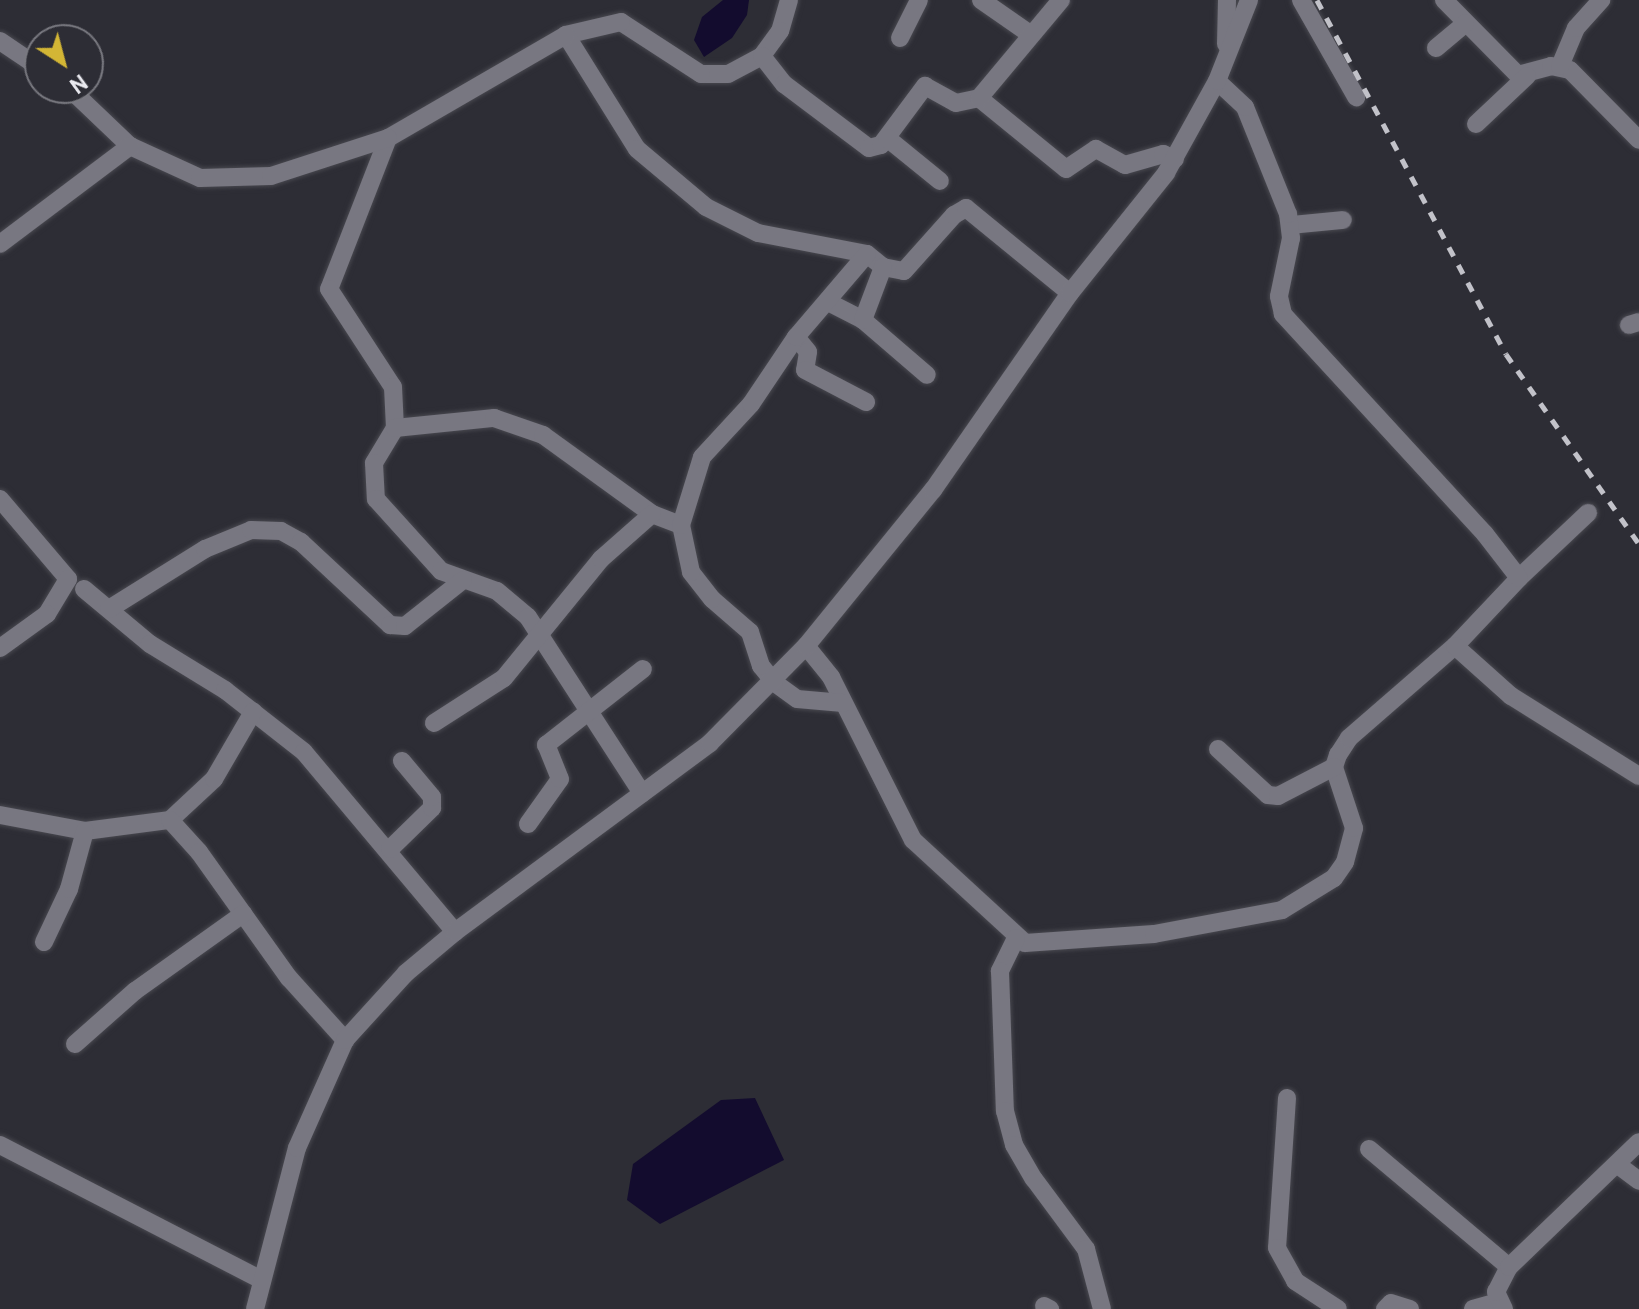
<!DOCTYPE html>
<style>
body{margin:0}
#map{position:relative;width:1639px;height:1309px;overflow:hidden;background:#2d2d35;font-family:Overpass,sans-serif}
div>[style]{position:absolute}
.water>*{inset:0;background:#130c2e}
.roads{filter:drop-shadow(0 0 2px #48484f) drop-shadow(0 0 2px #48484f)}
.minor>*{height:18px;margin:-9px;padding:0 9px;transform-origin:9px;border-radius:9px;background:#787781}
.rail>*{height:5px;margin-top:-2.5px;transform-origin:0;background:repeating-linear-gradient(90deg,#c2c2c9 0 10px,transparent 0 20px)}
span{translate:-50% -50%;white-space:nowrap;text-align:center;line-height:1.15;-webkit-text-stroke:7px #2d2d35;paint-order:stroke}
.north{position:absolute;left:24px;top:24px;width:80px;height:80px;box-sizing:border-box;background:#2d2d35;border:2px solid #797980;border-radius:50%;rotate:144deg;font-size:22px;font-weight:700;line-height:32px;text-align:center;color:#eaeaf0}
.north::after{content:'';display:block;margin:auto;width:28px;height:36px;background:#d3b635;clip-path:polygon(50% 0,100% 100%,50% 72%,0 100%)}
</style>
<div id="map">
<div class="water">
<i style="clip-path:polygon(723px 0,749px 0,747px 15px,732px 38px,704px 57px,694px 40px,702px 17px)"></i>
<i style="clip-path:polygon(755px 1098px,784px 1160px,660px 1224px,627px 1200px,633px 1164px,721px 1100px)"></i>
</div>
<div class="roads">
<div class="minor">
<i style="left:789px;top:0;width:32px;rotate:106deg"></i>
<i style="left:780px;top:31px;width:31px;rotate:126deg"></i>
<i style="left:762px;top:56px;width:38px;rotate:152deg"></i>
<i style="left:728px;top:74px;width:27px;rotate:180deg"></i>
<i style="left:701px;top:74px;width:95px;rotate:-147deg"></i>
<i style="left:621px;top:22px;width:57px;rotate:166.7deg"></i>
<i style="left:566px;top:35px;width:134px;rotate:58.1deg"></i>
<i style="left:637px;top:149px;width:90px;rotate:40deg"></i>
<i style="left:706px;top:207px;width:58px;rotate:26.6deg"></i>
<i style="left:758px;top:233px;width:111px;rotate:10.9deg"></i>
<i style="left:867px;top:254px;width:21px;rotate:39deg"></i>
<i style="left:883px;top:267px;width:21px;rotate:11deg"></i>
<i style="left:904px;top:271px;width:75px;rotate:-48.2deg"></i>
<i style="left:954px;top:215px;width:14px;rotate:-30deg"></i>
<i style="left:966px;top:208px;width:134px;rotate:39.3deg"></i>
<i style="left:981px;top:0;width:60px;rotate:34.8deg"></i>
<i style="left:1301px;top:0;width:112px;rotate:60.4deg"></i>
<i style="left:1444px;top:0;width:105px;rotate:45.4deg"></i>
<i style="left:1518px;top:75px;width:34px;rotate:-15deg"></i>
<i style="left:1551px;top:66px;width:19px;rotate:12deg"></i>
<i style="left:1570px;top:70px;width:98px;rotate:45.4deg"></i>
<i style="left:566px;top:35px;width:206px;rotate:149.9deg"></i>
<i style="left:388px;top:138px;width:162px;rotate:111.3deg"></i>
<i style="left:329px;top:289px;width:117px;rotate:56.9deg"></i>
<i style="left:393px;top:387px;width:41px;rotate:87.2deg"></i>
<i style="left:395px;top:428px;width:41px;rotate:121deg"></i>
<i style="left:374px;top:463px;width:36px;rotate:87deg"></i>
<i style="left:376px;top:499px;width:97px;rotate:47.9deg"></i>
<i style="left:441px;top:571px;width:59px;rotate:19.7deg"></i>
<i style="left:497px;top:591px;width:40px;rotate:40deg"></i>
<i style="left:528px;top:617px;width:210px;rotate:57.1deg"></i>
<i style="left:900px;top:38px;width:42px;rotate:-63.4deg"></i>
<i style="left:0;top:41px;width:48px;rotate:34deg"></i>
<i style="left:1226px;top:44px;width:44px;rotate:-88.7deg"></i>
<i style="left:1436px;top:48px;width:38px;rotate:-40deg"></i>
<i style="left:762px;top:56px;width:36px;rotate:52deg"></i>
<i style="left:784px;top:84px;width:106px;rotate:37deg"></i>
<i style="left:869px;top:148px;width:12px;rotate:-14deg"></i>
<i style="left:881px;top:145px;width:74px;rotate:-53.3deg"></i>
<i style="left:925px;top:86px;width:35px;rotate:29deg"></i>
<i style="left:956px;top:103px;width:24px;rotate:-12deg"></i>
<i style="left:979px;top:98px;width:112px;rotate:39.2deg"></i>
<i style="left:1066px;top:169px;width:36px;rotate:-34deg"></i>
<i style="left:1096px;top:149px;width:33px;rotate:29deg"></i>
<i style="left:1125px;top:165px;width:40px;rotate:-16deg"></i>
<i style="left:1163px;top:154px;width:13px;rotate:23deg"></i>
<i style="left:1560px;top:66px;width:41px;rotate:-67.2deg"></i>
<i style="left:1576px;top:28px;width:38px;rotate:-48deg"></i>
<i style="left:69px;top:88px;width:84px;rotate:43.6deg"></i>
<i style="left:130px;top:146px;width:77px;rotate:24.6deg"></i>
<i style="left:200px;top:178px;width:71px;rotate:-1.6deg"></i>
<i style="left:271px;top:176px;width:123px;rotate:-18deg"></i>
<i style="left:979px;top:98px;width:128px;rotate:-50.1deg"></i>
<i style="left:1476px;top:124px;width:70px;rotate:-43.3deg"></i>
<i style="left:887px;top:138px;width:68px;rotate:39.1deg"></i>
<i style="left:1291px;top:225px;width:52px;rotate:-5.5deg"></i>
<i style="left:0;top:244px;width:163px;rotate:-37deg"></i>
<i style="left:828px;top:302px;width:39px;rotate:27deg"></i>
<i style="left:863px;top:320px;width:84px;rotate:40.7deg"></i>
<i style="left:863px;top:320px;width:57px;rotate:-69.3deg"></i>
<i style="left:1629px;top:325px;width:10px;rotate:-17deg"></i>
<i style="left:796px;top:337px;width:19px;rotate:51deg"></i>
<i style="left:808px;top:352px;width:18px;rotate:99deg"></i>
<i style="left:805px;top:370px;width:69px;rotate:27.7deg"></i>
<i style="left:395px;top:428px;width:100px;rotate:-5.8deg"></i>
<i style="left:494px;top:418px;width:52px;rotate:19.1deg"></i>
<i style="left:543px;top:435px;width:135px;rotate:35.9deg"></i>
<i style="left:652px;top:514px;width:31px;rotate:21deg"></i>
<i style="left:0;top:499px;width:105px;rotate:49.6deg"></i>
<i style="left:68px;top:579px;width:41px;rotate:121deg"></i>
<i style="left:47px;top:614px;width:58px;rotate:144.1deg"></i>
<i style="left:1519px;top:578px;width:95px;rotate:-43.3deg"></i>
<i style="left:84px;top:589px;width:86px;rotate:39.8deg"></i>
<i style="left:150px;top:644px;width:88px;rotate:31.5deg"></i>
<i style="left:225px;top:690px;width:100px;rotate:38.1deg"></i>
<i style="left:304px;top:752px;width:235px;rotate:50deg"></i>
<i style="left:109px;top:609px;width:113px;rotate:-32deg"></i>
<i style="left:205px;top:549px;width:50px;rotate:-22.4deg"></i>
<i style="left:251px;top:530px;width:30px;rotate:2deg"></i>
<i style="left:281px;top:531px;width:23px;rotate:29deg"></i>
<i style="left:301px;top:542px;width:122px;rotate:43deg"></i>
<i style="left:390px;top:625px;width:15px;rotate:4deg"></i>
<i style="left:405px;top:626px;width:74px;rotate:-38.4deg"></i>
<i style="left:806px;top:646px;width:40px;rotate:51deg"></i>
<i style="left:831px;top:677px;width:182px;rotate:63.3deg"></i>
<i style="left:913px;top:840px;width:152px;rotate:42.6deg"></i>
<i style="left:1025px;top:943px;width:129px;rotate:-4deg"></i>
<i style="left:1154px;top:934px;width:130px;rotate:-10.6deg"></i>
<i style="left:1282px;top:910px;width:61px;rotate:-31.6deg"></i>
<i style="left:1334px;top:878px;width:19px;rotate:-55deg"></i>
<i style="left:1345px;top:862px;width:35px;rotate:-75deg"></i>
<i style="left:1354px;top:828px;width:64px;rotate:-108.2deg"></i>
<i style="left:1334px;top:767px;width:13px;rotate:-72deg"></i>
<i style="left:1338px;top:755px;width:20px;rotate:-57deg"></i>
<i style="left:1349px;top:738px;width:140px;rotate:-41deg"></i>
<i style="left:1455px;top:646px;width:93px;rotate:-46.7deg"></i>
<i style="left:1519px;top:578px;width:56px;rotate:-127.7deg"></i>
<i style="left:1485px;top:534px;width:299px;rotate:-132.6deg"></i>
<i style="left:1283px;top:314px;width:18px;rotate:-103deg"></i>
<i style="left:1279px;top:296px;width:59px;rotate:-78.3deg"></i>
<i style="left:1291px;top:238px;width:24px;rotate:-97deg"></i>
<i style="left:1288px;top:214px;width:115px;rotate:-111.9deg"></i>
<i style="left:1245px;top:107px;width:38px;rotate:-137deg"></i>
<i style="left:1455px;top:646px;width:75px;rotate:41.8deg"></i>
<i style="left:1511px;top:696px;width:151px;rotate:32deg"></i>
<i style="left:843px;top:703px;width:46px;rotate:-175deg"></i>
<i style="left:797px;top:699px;width:29px;rotate:-144deg"></i>
<i style="left:774px;top:682px;width:21px;rotate:-129deg"></i>
<i style="left:761px;top:666px;width:36px;rotate:-108deg"></i>
<i style="left:750px;top:632px;width:50px;rotate:-139deg"></i>
<i style="left:712px;top:599px;width:34px;rotate:-128deg"></i>
<i style="left:691px;top:572px;width:48px;rotate:-102deg"></i>
<i style="left:681px;top:525px;width:71px;rotate:-72.8deg"></i>
<i style="left:702px;top:457px;width:72px;rotate:-47.2deg"></i>
<i style="left:751px;top:404px;width:81px;rotate:-56.1deg"></i>
<i style="left:796px;top:337px;width:109px;rotate:-49.5deg"></i>
<i style="left:434px;top:723px;width:83px;rotate:-32.7deg"></i>
<i style="left:504px;top:678px;width:154px;rotate:-50.8deg"></i>
<i style="left:601px;top:559px;width:68px;rotate:-41.4deg"></i>
<i style="left:1218px;top:749px;width:68px;rotate:42.6deg"></i>
<i style="left:1268px;top:795px;width:10px;rotate:6deg"></i>
<i style="left:1278px;top:796px;width:63px;rotate:-27.4deg"></i>
<i style="left:0;top:815px;width:86px;rotate:10.7deg"></i>
<i style="left:85px;top:831px;width:86px;rotate:-7.4deg"></i>
<i style="left:170px;top:820px;width:60px;rotate:-43deg"></i>
<i style="left:214px;top:779px;width:78px;rotate:-59.8deg"></i>
<i style="left:170px;top:820px;width:43px;rotate:47.8deg"></i>
<i style="left:199px;top:852px;width:155px;rotate:54.5deg"></i>
<i style="left:289px;top:978px;width:84px;rotate:47.9deg"></i>
<i style="left:528px;top:824px;width:55px;rotate:-54.6deg"></i>
<i style="left:560px;top:779px;width:37px;rotate:-112deg"></i>
<i style="left:546px;top:745px;width:123px;rotate:-38.1deg"></i>
<i style="left:390px;top:849px;width:59px;rotate:-44.3deg"></i>
<i style="left:432px;top:808px;width:11px;rotate:-90deg"></i>
<i style="left:432px;top:797px;width:47px;rotate:-129.8deg"></i>
<i style="left:1016px;top:938px;width:37px;rotate:116deg"></i>
<i style="left:1000px;top:971px;width:140px;rotate:88deg"></i>
<i style="left:1005px;top:1111px;width:35px;rotate:75deg"></i>
<i style="left:1014px;top:1145px;width:39px;rotate:60deg"></i>
<i style="left:1034px;top:1179px;width:87px;rotate:53.4deg"></i>
<i style="left:1086px;top:1249px;width:62px;rotate:75.1deg"></i>
<i style="left:44px;top:942px;width:59px;rotate:-64.7deg"></i>
<i style="left:69px;top:889px;width:60px;rotate:-74.6deg"></i>
<i style="left:75px;top:1044px;width:80px;rotate:-41.5deg"></i>
<i style="left:135px;top:991px;width:133px;rotate:-35.5deg"></i>
<i style="left:1287px;top:1098px;width:150px;rotate:93.8deg"></i>
<i style="left:1277px;top:1248px;width:38px;rotate:61deg"></i>
<i style="left:1295px;top:1281px;width:51px;rotate:33.1deg"></i>
<i style="left:0;top:1145px;width:295px;rotate:27.3deg"></i>
<i style="left:1369px;top:1149px;width:183px;rotate:40.1deg"></i>
<i style="left:1618px;top:1165px;width:26px;rotate:37deg"></i>
<i style="left:1044px;top:1306px;width:7px;rotate:27deg"></i>
<i style="left:255px;top:1309px;width:166px;rotate:-75.4deg"></i>
<i style="left:297px;top:1148px;width:118px;rotate:-66deg"></i>
<i style="left:345px;top:1040px;width:91px;rotate:-47.7deg"></i>
<i style="left:406px;top:973px;width:64px;rotate:-39.9deg"></i>
<i style="left:455px;top:932px;width:317px;rotate:-36.5deg"></i>
<i style="left:710px;top:743px;width:136px;rotate:-45.3deg"></i>
<i style="left:806px;top:646px;width:201px;rotate:-50.9deg"></i>
<i style="left:933px;top:490px;width:240px;rotate:-55.2deg"></i>
<i style="left:1070px;top:293px;width:154px;rotate:-51.3deg"></i>
<i style="left:1166px;top:173px;width:105px;rotate:-61deg"></i>
<i style="left:1217px;top:81px;width:87px;rotate:-68.4deg"></i>
<i style="left:1385px;top:1309px;width:8px;rotate:-45deg"></i>
<i style="left:1391px;top:1303px;width:20px;rotate:18deg"></i>
<i style="left:1473px;top:1309px;width:26px;rotate:-16deg"></i>
<i style="left:1504px;top:1309px;width:19px;rotate:-115deg"></i>
<i style="left:1496px;top:1292px;width:28px;rotate:-63deg"></i>
<i style="left:1509px;top:1267px;width:180px;rotate:-43.9deg"></i>
</div>
</div>
<div class="rail">
<i style="left:1317px;top:0;width:401px;rotate:61.9deg"></i>
<i style="left:1506px;top:354px;width:232px;rotate:55deg"></i>
</div>
<div class="north">N</div>
</div>
